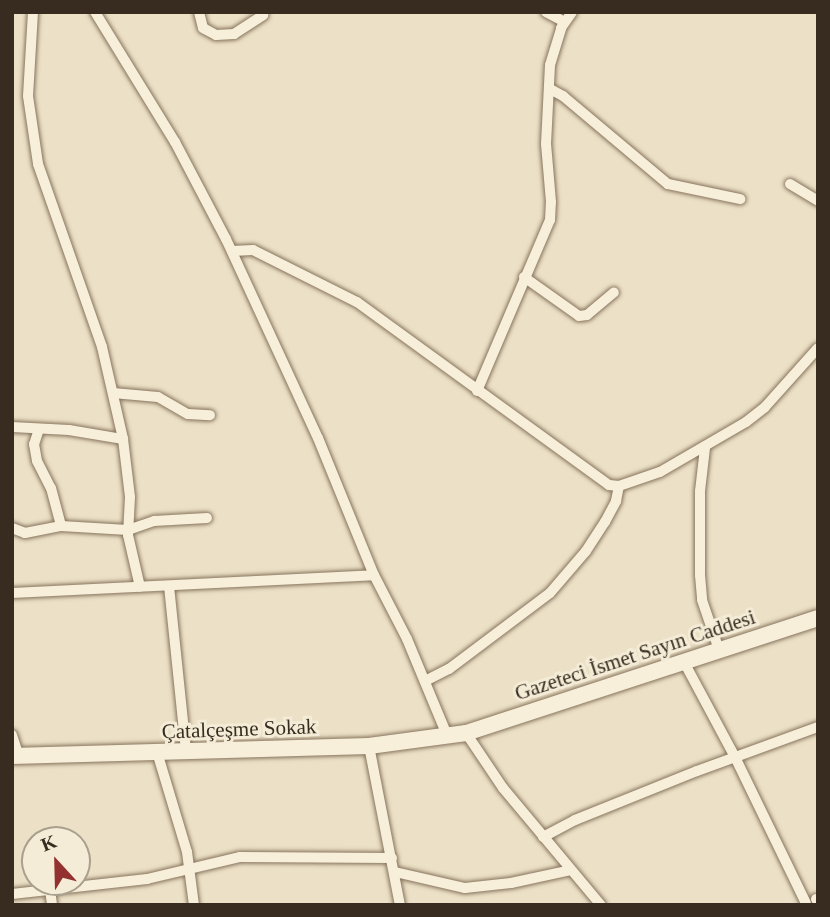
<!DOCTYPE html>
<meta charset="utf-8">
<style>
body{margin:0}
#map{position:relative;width:830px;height:917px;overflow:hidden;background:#ece1c7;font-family:Georgia,serif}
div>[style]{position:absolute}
.roads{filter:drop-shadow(0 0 2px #87745d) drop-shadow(0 0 2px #87745d)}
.street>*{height:10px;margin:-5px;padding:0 5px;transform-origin:5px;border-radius:5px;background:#f7efda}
.secondary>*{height:16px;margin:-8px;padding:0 8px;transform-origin:8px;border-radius:8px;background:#f7efda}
span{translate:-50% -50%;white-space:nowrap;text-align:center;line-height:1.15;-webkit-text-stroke:6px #f4ecd6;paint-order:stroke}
.street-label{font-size:21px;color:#382c20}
.frame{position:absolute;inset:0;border:14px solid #382c20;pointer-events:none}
.north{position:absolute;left:21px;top:826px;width:70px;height:70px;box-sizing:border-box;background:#f4ecd6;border:2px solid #a99f8d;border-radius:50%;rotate:338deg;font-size:19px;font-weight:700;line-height:28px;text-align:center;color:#382c20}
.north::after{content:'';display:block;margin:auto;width:24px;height:32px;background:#933030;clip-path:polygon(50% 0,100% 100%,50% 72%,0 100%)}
</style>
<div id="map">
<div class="roads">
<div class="street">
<i style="left:33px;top:12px;width:84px;rotate:93.4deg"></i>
<i style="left:28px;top:96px;width:69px;rotate:81.6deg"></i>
<i style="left:38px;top:164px;width:194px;rotate:70.7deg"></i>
<i style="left:102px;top:347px;width:94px;rotate:77.1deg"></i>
<i style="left:123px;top:439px;width:58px;rotate:83.1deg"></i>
<i style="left:130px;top:497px;width:38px;rotate:93deg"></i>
<i style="left:128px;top:535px;width:53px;rotate:77deg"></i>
<i style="left:95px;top:12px;width:153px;rotate:58.4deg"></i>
<i style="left:175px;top:142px;width:110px;rotate:62.3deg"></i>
<i style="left:226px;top:239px;width:219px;rotate:65.2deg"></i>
<i style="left:318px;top:438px;width:148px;rotate:67.8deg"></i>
<i style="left:374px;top:575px;width:72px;rotate:62.7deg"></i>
<i style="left:407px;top:639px;width:104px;rotate:67.4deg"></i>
<i style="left:199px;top:12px;width:16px;rotate:76deg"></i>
<i style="left:203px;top:28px;width:15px;rotate:28deg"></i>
<i style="left:216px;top:35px;width:18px;rotate:-3deg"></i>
<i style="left:234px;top:34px;width:35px;rotate:-33deg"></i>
<i style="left:546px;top:12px;width:21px;rotate:28deg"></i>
<i style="left:550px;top:89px;width:15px;rotate:28deg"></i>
<i style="left:563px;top:96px;width:137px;rotate:40deg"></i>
<i style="left:668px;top:184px;width:74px;rotate:11.8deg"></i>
<i style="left:790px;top:184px;width:33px;rotate:31deg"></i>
<i style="left:232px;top:251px;width:21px;rotate:-3deg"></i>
<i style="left:253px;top:250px;width:116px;rotate:26.6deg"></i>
<i style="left:357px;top:302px;width:311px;rotate:36deg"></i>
<i style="left:609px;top:485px;width:10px;rotate:6deg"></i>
<i style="left:619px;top:486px;width:43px;rotate:-18.9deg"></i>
<i style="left:660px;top:472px;width:99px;rotate:-30.2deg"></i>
<i style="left:746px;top:422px;width:24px;rotate:-38deg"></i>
<i style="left:765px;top:407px;width:79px;rotate:-48.1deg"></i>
<i style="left:524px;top:277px;width:67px;rotate:35.3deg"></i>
<i style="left:579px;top:316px;width:8px;rotate:-7deg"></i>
<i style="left:587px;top:315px;width:35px;rotate:-40deg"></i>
<i style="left:477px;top:391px;width:186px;rotate:-66.9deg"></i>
<i style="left:550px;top:220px;width:18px;rotate:-87deg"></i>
<i style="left:551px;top:202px;width:58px;rotate:-94.9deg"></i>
<i style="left:546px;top:144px;width:79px;rotate:-87.1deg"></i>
<i style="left:550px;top:65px;width:39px;rotate:-73deg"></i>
<i style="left:561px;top:28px;width:19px;rotate:-55deg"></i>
<i style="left:113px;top:393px;width:45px;rotate:5.1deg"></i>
<i style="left:158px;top:397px;width:34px;rotate:30deg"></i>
<i style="left:188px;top:414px;width:22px;rotate:3deg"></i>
<i style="left:12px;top:427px;width:57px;rotate:3deg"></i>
<i style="left:69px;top:430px;width:55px;rotate:9.5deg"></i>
<i style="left:39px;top:429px;width:16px;rotate:108deg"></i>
<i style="left:34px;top:444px;width:17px;rotate:80deg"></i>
<i style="left:37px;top:461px;width:30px;rotate:63deg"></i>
<i style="left:51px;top:488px;width:39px;rotate:75deg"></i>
<i style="left:705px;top:448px;width:43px;rotate:96.6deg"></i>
<i style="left:700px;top:491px;width:84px;rotate:90deg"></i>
<i style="left:700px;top:575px;width:25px;rotate:85deg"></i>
<i style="left:702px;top:600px;width:53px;rotate:71.2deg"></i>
<i style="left:12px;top:528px;width:14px;rotate:21deg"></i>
<i style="left:25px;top:533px;width:37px;rotate:-11deg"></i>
<i style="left:61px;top:526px;width:67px;rotate:3.4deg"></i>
<i style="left:128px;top:530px;width:28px;rotate:-19deg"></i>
<i style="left:154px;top:521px;width:53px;rotate:-3.2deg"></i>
<i style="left:169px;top:586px;width:166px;rotate:84.1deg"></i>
<i style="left:12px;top:593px;width:362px;rotate:-2.8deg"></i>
<i style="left:684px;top:662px;width:108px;rotate:61.8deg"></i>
<i style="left:735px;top:757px;width:162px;rotate:64.1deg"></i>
<i style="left:425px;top:681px;width:27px;rotate:-27deg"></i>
<i style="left:449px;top:669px;width:126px;rotate:-37deg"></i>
<i style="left:550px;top:593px;width:55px;rotate:-49.4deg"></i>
<i style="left:586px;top:551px;width:35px;rotate:-57deg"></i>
<i style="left:605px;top:522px;width:24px;rotate:-62deg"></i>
<i style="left:616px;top:501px;width:15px;rotate:-79deg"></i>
<i style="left:466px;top:733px;width:66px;rotate:56.1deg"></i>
<i style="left:503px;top:788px;width:153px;rotate:50.1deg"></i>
<i style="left:12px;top:735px;width:22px;rotate:72deg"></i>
<i style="left:369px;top:746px;width:162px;rotate:79deg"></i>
<i style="left:157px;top:752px;width:104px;rotate:73.3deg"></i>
<i style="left:187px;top:852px;width:53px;rotate:82.5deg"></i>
<i style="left:543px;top:837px;width:36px;rotate:-28deg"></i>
<i style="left:575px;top:820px;width:131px;rotate:-21.9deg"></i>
<i style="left:697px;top:771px;width:129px;rotate:-20deg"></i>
<i style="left:395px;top:872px;width:72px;rotate:12.9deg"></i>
<i style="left:465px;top:888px;width:46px;rotate:-6.2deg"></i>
<i style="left:511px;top:883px;width:61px;rotate:-12.2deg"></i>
<i style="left:50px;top:890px;width:15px;rotate:82deg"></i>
<i style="left:12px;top:894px;width:136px;rotate:-6.3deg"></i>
<i style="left:147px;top:879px;width:96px;rotate:-13.3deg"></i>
<i style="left:240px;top:857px;width:152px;rotate:0.4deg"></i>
<i style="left:816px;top:899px;width:4px;rotate:63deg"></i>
</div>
<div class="secondary">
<i style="left:12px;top:756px;width:357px;rotate:-1.6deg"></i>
<i style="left:369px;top:746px;width:98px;rotate:-7.6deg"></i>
<i style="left:466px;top:733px;width:370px;rotate:-18.1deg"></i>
</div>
</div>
<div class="street-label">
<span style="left:635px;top:655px;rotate:-18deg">Gazeteci İsmet Sayın Caddesi</span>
<span style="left:239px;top:729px;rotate:-2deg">Çatalçeşme Sokak</span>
</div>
<div class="frame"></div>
<div class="north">K</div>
</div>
